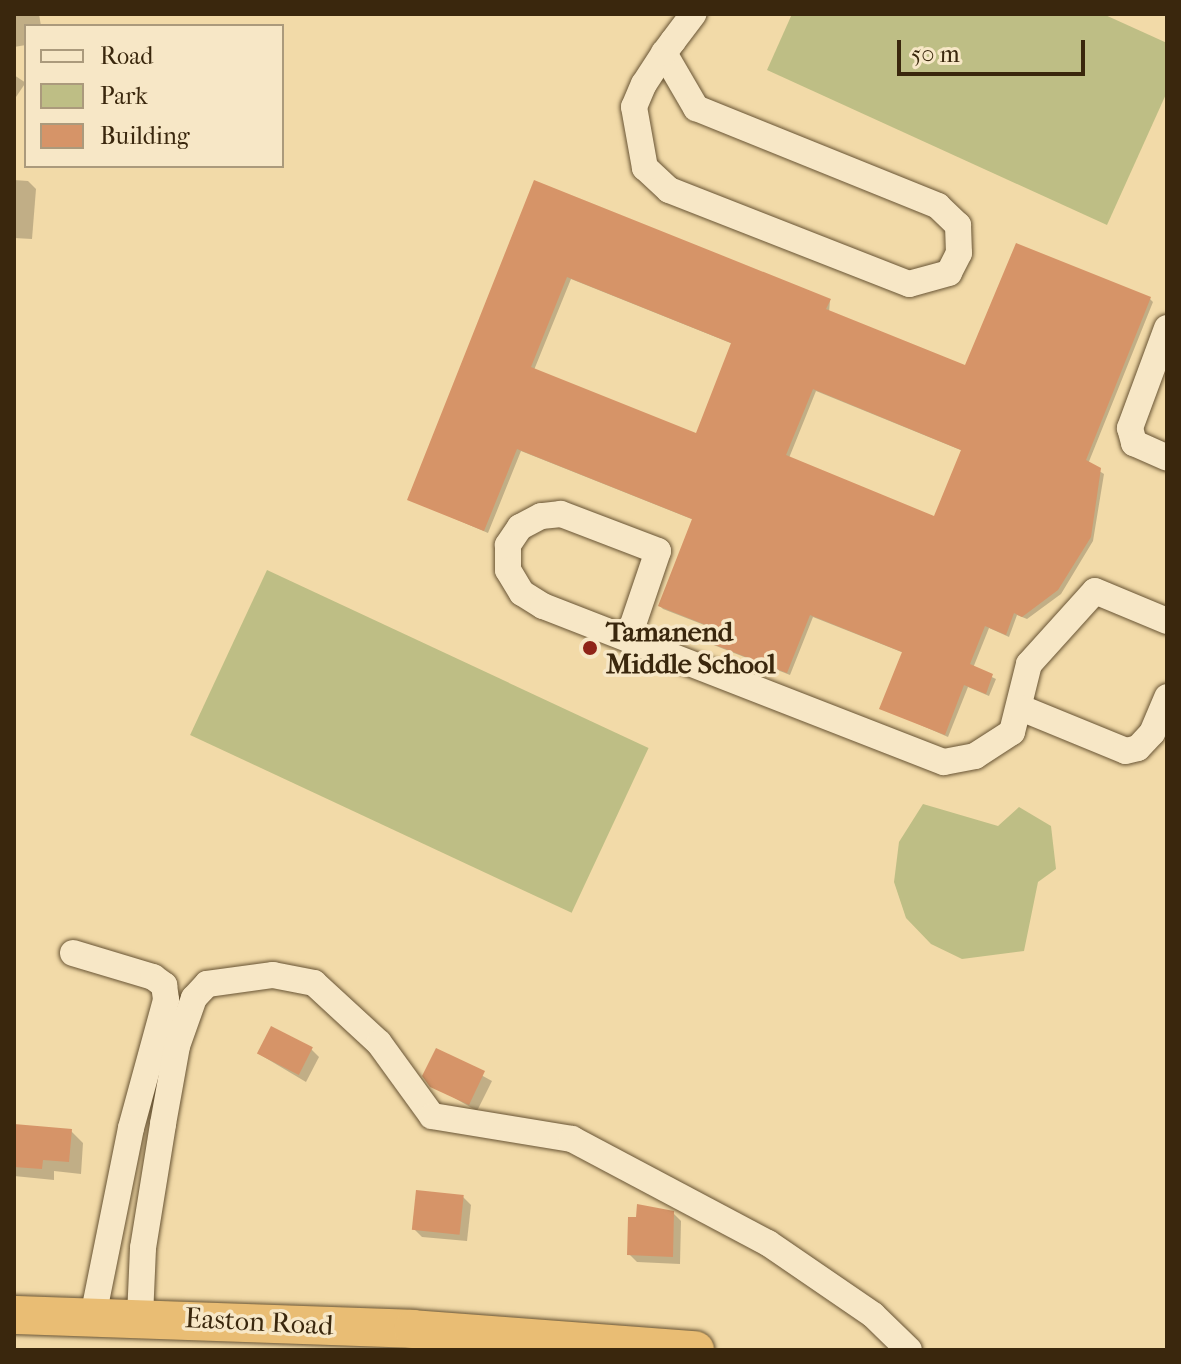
<!DOCTYPE html>
<style>
body{margin:0}
#map{position:relative;width:1181px;height:1364px;overflow:hidden;background:#f2daa8;font-family:"IM FELL French Canon",serif}
div>[style]{position:absolute}
.green>*{inset:0;background:#bebe85;transform-origin:0 0}
.shadow>*{inset:0;background:#0003;transform-origin:0 0}
.building>*{inset:0;background:#d69468;transform-origin:0 0}
.roads{filter:drop-shadow(0 0 2px #685434) drop-shadow(0 0 2px #685434)}
.minor>*{height:26px;margin:-13px;padding:0 13px;transform-origin:13px;border-radius:13px;background:#f7e7c6}
.highway>*{height:38px;margin:-19px;padding:0 19px;transform-origin:19px;border-radius:19px;background:#e9bd74}
.dots>*{width:22px;height:22px;translate:-50% -50%;box-sizing:border-box;border:4px solid #f7e7c6;border-radius:50%}
span{translate:-50% -50%;white-space:nowrap;text-align:center;line-height:1.15;-webkit-text-stroke:7px #f7e7c6;paint-order:stroke}
.poi-label{font-size:28px;color:#3a270d;font-weight:700}
.left{translate:0 -50%;text-align:left}
.street-label{font-size:28px;color:#3a270d}
.frame{position:absolute;inset:0;border:16px solid #3a270d;pointer-events:none}
.legend{position:absolute;left:24px;top:24px;width:260px;height:144px;box-sizing:border-box;background:#f7e7c6;border:2px solid #ab9a7c;margin:0;padding:10px 14px;list-style:none;font-size:24px;color:#3a270d}
.legend li{display:flex;align-items:center;gap:16px;height:40px}
.legend b{width:40px;border:2px solid #ab9a7c}
.scale{position:absolute;left:897px;top:40px;width:188px;height:36px;box-sizing:border-box;border:4px solid #3a270d;border-top:0;padding-left:10px;font-size:24px;line-height:28px;white-space:nowrap;color:#3a270d;-webkit-text-stroke:6px #f7e7c6;paint-order:stroke}
</style>
<div id="map">
<div class="green">
<i style="clip-path:polygon(792px 14px,1103px 14px,1167px 43px,1167px 92px,1107px 225px,767px 70px)"></i>
<i style="left:267px;top:570px;width:421px;height:182px;rotate:25deg"></i>
<i style="clip-path:polygon(923px 804px,998px 826px,1019px 807px,1051px 826px,1056px 869px,1038px 882px,1024px 951px,962px 959px,931px 944px,906px 918px,894px 882px,899px 842px)"></i>
</div>
<div class="shadow">
<i style="clip-path:polygon(14px 14px,39px 14px,41px 26px,26px 26px,26px 45px,14px 47px)"></i>
<i style="left:14px;top:75px;width:14px;height:66px;rotate:34deg"></i>
<i style="clip-path:polygon(14px 180px,28px 181px,36px 189px,32px 239px,14px 238px)"></i>
<i style="clip-path:polygon(evenodd,535px 182px,830px 300px,829px 313px,966px 368px,1150px 299px,1153px 302px,1088px 464px,1104px 474px,1093px 541px,1061px 594px,1027px 619px,1017px 615px,1009px 637px,989px 628px,973px 668px,996px 679px,989px 696px,968px 687px,948px 737px,882px 708px,904px 653px,813px 617px,790px 675px,711px 644px,712px 628px,663px 609px,660px 606px,694px 520px,521px 451px,488px 533px,409px 499px,535px 182px,571px 279px,733px 344px,697px 436px,534px 370px,571px 279px,535px 182px,816px 391px,963px 451px,935px 518px,789px 458px,816px 391px)"></i>
<i style="clip-path:polygon(311px 1049px,319px 1057px,306px 1082px,259px 1054px)"></i>
<i style="clip-path:polygon(437px 1051px,492px 1081px,477px 1111px,432px 1085px)"></i>
<i style="clip-path:polygon(14px 1126px,71px 1131px,83px 1143px,81px 1174px,54px 1171px,54px 1180px,14px 1176px)"></i>
<i style="clip-path:polygon(463px 1197px,471px 1205px,467px 1241px,422px 1237px,414px 1229px)"></i>
<i style="clip-path:polygon(673px 1213px,681px 1221px,680px 1264px,637px 1262px,629px 1254px)"></i>
</div>
<div class="building">
<i style="clip-path:polygon(evenodd,534px 180px,831px 299px,826px 309px,965px 365px,1016px 243px,1151px 297px,1086px 460px,1101px 468px,1091px 537px,1058px 590px,1022px 617px,1014px 613px,1006px 635px,985px 626px,970px 664px,993px 674px,986px 694px,964px 685px,945px 735px,879px 709px,902px 652px,810px 615px,787px 673px,705px 641px,711px 627px,658px 606px,692px 519px,517px 449px,484px 531px,407px 500px,534px 180px,567px 277px,731px 343px,696px 433px,531px 367px,567px 277px,534px 180px,813px 389px,961px 450px,934px 516px,786px 455px,813px 389px)"></i>
<i style="left:271px;top:1026px;width:47px;height:31px;rotate:27deg"></i>
<i style="clip-path:polygon(436px 1048px,485px 1071px,469px 1105px,430px 1087px,422px 1076px)"></i>
<i style="clip-path:polygon(14px 1124px,72px 1129px,69px 1162px,43px 1160px,42px 1169px,14px 1167px)"></i>
<i style="left:416px;top:1190px;width:48px;height:40px;rotate:6deg"></i>
<i style="clip-path:polygon(637px 1204px,674px 1211px,673px 1257px,627px 1255px,628px 1217px,636px 1217px)"></i>
</div>
<div class="roads">
<div class="minor">
<i style="left:664px;top:53px;width:64px;rotate:59.8deg"></i>
<i style="left:696px;top:108px;width:261px;rotate:22deg"></i>
<i style="left:938px;top:206px;width:28px;rotate:44deg"></i>
<i style="left:958px;top:225px;width:28px;rotate:88deg"></i>
<i style="left:959px;top:253px;width:22px;rotate:117deg"></i>
<i style="left:949px;top:273px;width:41px;rotate:164.6deg"></i>
<i style="left:909px;top:284px;width:258px;rotate:-158.6deg"></i>
<i style="left:669px;top:190px;width:33px;rotate:-137deg"></i>
<i style="left:645px;top:168px;width:62px;rotate:-100.2deg"></i>
<i style="left:634px;top:107px;width:25px;rotate:-67deg"></i>
<i style="left:644px;top:84px;width:37px;rotate:-57deg"></i>
<i style="left:664px;top:53px;width:15px;rotate:-53deg"></i>
<i style="left:673px;top:41px;width:34px;rotate:-53deg"></i>
<i style="left:1167px;top:328px;width:107px;rotate:110.3deg"></i>
<i style="left:1130px;top:428px;width:16px;rotate:75deg"></i>
<i style="left:1134px;top:443px;width:36px;rotate:24deg"></i>
<i style="left:628px;top:639px;width:93px;rotate:-71.2deg"></i>
<i style="left:658px;top:551px;width:104px;rotate:-159.1deg"></i>
<i style="left:561px;top:514px;width:20px;rotate:174deg"></i>
<i style="left:541px;top:516px;width:24px;rotate:152deg"></i>
<i style="left:520px;top:527px;width:22px;rotate:124deg"></i>
<i style="left:508px;top:545px;width:25px;rotate:90deg"></i>
<i style="left:508px;top:570px;width:27px;rotate:59deg"></i>
<i style="left:522px;top:593px;width:25px;rotate:32deg"></i>
<i style="left:543px;top:606px;width:430px;rotate:21.3deg"></i>
<i style="left:944px;top:762px;width:32px;rotate:-11deg"></i>
<i style="left:975px;top:756px;width:44px;rotate:-33deg"></i>
<i style="left:1012px;top:732px;width:70px;rotate:-76deg"></i>
<i style="left:1029px;top:664px;width:98px;rotate:-47.9deg"></i>
<i style="left:1095px;top:591px;width:78px;rotate:22.6deg"></i>
<i style="left:1021px;top:708px;width:113px;rotate:22.3deg"></i>
<i style="left:1126px;top:751px;width:12px;rotate:-14deg"></i>
<i style="left:1138px;top:748px;width:21px;rotate:-47deg"></i>
<i style="left:1152px;top:733px;width:39px;rotate:-67deg"></i>
<i style="left:73px;top:953px;width:84px;rotate:16.7deg"></i>
<i style="left:153px;top:977px;width:14px;rotate:36deg"></i>
<i style="left:164px;top:985px;width:15px;rotate:82deg"></i>
<i style="left:166px;top:1000px;width:133px;rotate:105.3deg"></i>
<i style="left:131px;top:1128px;width:192px;rotate:101.4deg"></i>
<i style="left:140px;top:1317px;width:69px;rotate:-87.5deg"></i>
<i style="left:143px;top:1248px;width:126px;rotate:-80.8deg"></i>
<i style="left:163px;top:1124px;width:79px;rotate:-79.8deg"></i>
<i style="left:177px;top:1046px;width:51px;rotate:-70.5deg"></i>
<i style="left:194px;top:998px;width:19px;rotate:-47deg"></i>
<i style="left:207px;top:984px;width:67px;rotate:-7.8deg"></i>
<i style="left:273px;top:975px;width:42px;rotate:11deg"></i>
<i style="left:314px;top:983px;width:88px;rotate:42.7deg"></i>
<i style="left:379px;top:1043px;width:90px;rotate:54deg"></i>
<i style="left:432px;top:1116px;width:142px;rotate:9.3deg"></i>
<i style="left:572px;top:1139px;width:222px;rotate:28deg"></i>
<i style="left:768px;top:1243px;width:127px;rotate:34.4deg"></i>
<i style="left:873px;top:1315px;width:50px;rotate:44.2deg"></i>
</div>
<div class="highway">
<i style="left:14px;top:1315px;width:399px;rotate:2deg"></i>
<i style="left:413px;top:1329px;width:283px;rotate:4.3deg"></i>
</div>
</div>
<div class="dots">
<i style="left:590px;top:648px;background:#8f2418"></i>
</div>
<div class="poi-label">
<span class="left" style="left:606px;top:648px">Tamanend<br>Middle School</span>
</div>
<div class="street-label">
<span style="left:259px;top:1322px;rotate:3deg">Easton Road</span>
</div>
<div class="frame"></div>
<ul class="legend">
<li><b style="height:10px;background:#f7e7c6"></b>Road</li>
<li><b style="height:22px;background:#bebe85"></b>Park</li>
<li><b style="height:22px;background:#d69468"></b>Building</li>
</ul>
<div class="scale">50 m</div>
</div>
